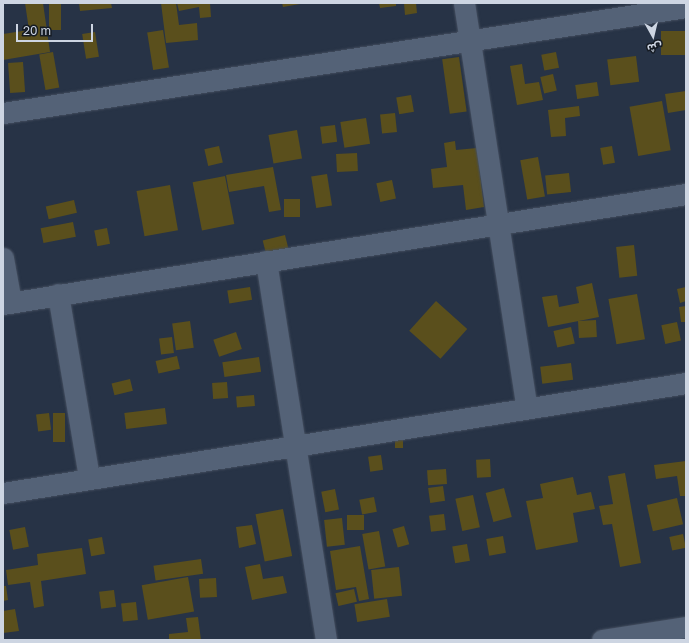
<!DOCTYPE html>
<meta charset="utf-8">
<style>
body{margin:0}
#map{position:relative;width:689px;height:643px;overflow:hidden;background:#273346;font-family:"Golos Text","Noto Sans Arabic",sans-serif}
div>[style]{position:absolute}
.building>*{inset:0;background:#5a4f1c;transform-origin:0 0}
.roads{filter:drop-shadow(0 0 1px #444e5f) drop-shadow(0 0 1px #444e5f)}
.minor>*{height:21px;margin:-10.5px;padding:0 10.5px;transform-origin:10.5px;border-radius:10.5px;background:#546277}
span{translate:-50% -50%;white-space:nowrap;text-align:center;line-height:1.15;-webkit-text-stroke:3px #151b23;paint-order:stroke}
.frame{position:absolute;inset:0;border:4px solid #cdd5e2;pointer-events:none}
.north{position:absolute;left:633px;top:16px;width:40px;height:40px;-webkit-text-stroke:3px #151b23;paint-order:stroke;rotate:172deg;font-size:11px;font-weight:700;line-height:16px;text-align:center;color:#cdd5e2}
.north::after{content:'';display:block;margin:auto;width:14px;height:18px;background:#cdd5e2;clip-path:polygon(50% 0,100% 100%,50% 72%,0 100%)}
.scale{position:absolute;left:16px;top:24px;width:77px;height:18px;box-sizing:border-box;border:2px solid #cdd5e2;border-top:0;padding-left:5px;font-size:12px;line-height:14px;white-space:nowrap;color:#cdd5e2;-webkit-text-stroke:3px #151b23;paint-order:stroke}
</style>
<div id="map">
<div class="building">
<i style="clip-path:polygon(25px 3px,43px 3px,50px 52px,3px 60px,3px 34px,29px 30px)"></i>
<i style="left:49px;top:3px;width:12px;height:27px"></i>
<i style="clip-path:polygon(79px 3px,111px 3px,112px 8px,80px 11px)"></i>
<i style="clip-path:polygon(161px 3px,176px 3px,179px 25px,197px 23px,198px 40px,166px 43px)"></i>
<i style="clip-path:polygon(177px 3px,210px 3px,211px 17px,200px 18px,199px 7px,179px 11px)"></i>
<i style="clip-path:polygon(282px 3px,300px 3px,300px 4px,283px 7px)"></i>
<i style="clip-path:polygon(379px 3px,396px 3px,396px 6px,380px 8px)"></i>
<i style="clip-path:polygon(404px 3px,416px 3px,417px 13px,405px 15px)"></i>
<i style="left:163px;top:30px;width:38px;height:16px;rotate:81deg"></i>
<i style="left:686px;top:31px;width:24px;height:25px;rotate:90deg"></i>
<i style="left:95px;top:32px;width:25px;height:13px;rotate:81deg"></i>
<i style="left:53px;top:52px;width:36px;height:14px;rotate:80deg"></i>
<i style="left:556px;top:52px;width:16px;height:15px;rotate:79deg"></i>
<i style="left:636px;top:56px;width:26px;height:29px;rotate:83deg"></i>
<i style="left:459px;top:57px;width:55px;height:17px;rotate:82deg"></i>
<i style="left:23px;top:62px;width:30px;height:15px;rotate:86deg"></i>
<i style="clip-path:polygon(522px 64px,525px 84px,539px 82px,543px 100px,517px 105px,510px 66px)"></i>
<i style="left:553px;top:74px;width:17px;height:13px;rotate:77deg"></i>
<i style="left:597px;top:82px;width:14px;height:22px;rotate:82deg"></i>
<i style="clip-path:polygon(686px 91px,686px 110px,668px 113px,665px 94px)"></i>
<i style="left:411px;top:95px;width:17px;height:15px;rotate:80deg"></i>
<i style="left:662px;top:101px;width:50px;height:33px;rotate:80deg"></i>
<i style="clip-path:polygon(579px 106px,580px 116px,565px 118px,566px 136px,551px 137px,548px 110px)"></i>
<i style="left:395px;top:113px;width:19px;height:15px;rotate:84deg"></i>
<i style="left:366px;top:118px;width:26px;height:26px;rotate:81deg"></i>
<i style="left:335px;top:125px;width:17px;height:15px;rotate:83deg"></i>
<i style="left:297px;top:130px;width:29px;height:29px;rotate:80deg"></i>
<i style="clip-path:polygon(455px 141px,456px 150px,477px 148px,484px 207px,466px 210px,463px 185px,433px 188px,431px 169px,447px 167px,444px 143px)"></i>
<i style="left:219px;top:146px;width:17px;height:15px;rotate:77deg"></i>
<i style="left:612px;top:146px;width:17px;height:12px;rotate:80deg"></i>
<i style="left:357px;top:153px;width:18px;height:21px;rotate:87deg"></i>
<i style="left:538px;top:157px;width:40px;height:18px;rotate:80deg"></i>
<i style="clip-path:polygon(273px 167px,281px 210px,269px 212px,264px 186px,229px 192px,226px 175px)"></i>
<i style="left:569px;top:173px;width:19px;height:24px;rotate:84deg"></i>
<i style="left:327px;top:174px;width:32px;height:16px;rotate:81deg"></i>
<i style="left:225px;top:176px;width:49px;height:33px;rotate:79deg"></i>
<i style="left:392px;top:180px;width:19px;height:16px;rotate:78deg"></i>
<i style="left:170px;top:185px;width:46px;height:34px;rotate:80deg"></i>
<i style="left:300px;top:199px;width:18px;height:16px;rotate:90deg"></i>
<i style="left:74px;top:200px;width:13px;height:29px;rotate:77deg"></i>
<i style="left:73px;top:222px;width:15px;height:33px;rotate:79deg"></i>
<i style="left:107px;top:228px;width:16px;height:13px;rotate:79deg"></i>
<i style="left:285px;top:235px;width:16px;height:23px;rotate:76deg"></i>
<i style="left:634px;top:245px;width:31px;height:18px;rotate:84deg"></i>
<i style="clip-path:polygon(592px 283px,599px 317px,548px 327px,542px 297px,557px 295px,559px 307px,579px 303px,576px 287px)"></i>
<i style="left:250px;top:287px;width:13px;height:23px;rotate:81deg"></i>
<i style="clip-path:polygon(686px 287px,686px 301px,680px 303px,677px 289px)"></i>
<i style="left:637px;top:294px;width:46px;height:29px;rotate:80deg"></i>
<i style="left:436px;top:301px;width:42px;height:40px;rotate:42deg"></i>
<i style="clip-path:polygon(686px 306px,686px 322px,681px 322px,679px 307px)"></i>
<i style="left:596px;top:320px;width:17px;height:18px;rotate:87deg"></i>
<i style="left:190px;top:321px;width:27px;height:18px;rotate:82deg"></i>
<i style="left:677px;top:322px;width:19px;height:16px;rotate:78deg"></i>
<i style="left:571px;top:327px;width:17px;height:18px;rotate:77deg"></i>
<i style="left:236px;top:332px;width:18px;height:24px;rotate:71deg"></i>
<i style="left:172px;top:337px;width:16px;height:13px;rotate:83deg"></i>
<i style="left:177px;top:356px;width:13px;height:22px;rotate:77deg"></i>
<i style="left:259px;top:357px;width:15px;height:37px;rotate:82deg"></i>
<i style="left:571px;top:363px;width:17px;height:31px;rotate:83deg"></i>
<i style="left:130px;top:379px;width:12px;height:19px;rotate:76deg"></i>
<i style="left:227px;top:382px;width:16px;height:15px;rotate:86deg"></i>
<i style="left:254px;top:395px;width:11px;height:18px;rotate:85deg"></i>
<i style="left:165px;top:408px;width:16px;height:41px;rotate:83deg"></i>
<i style="left:49px;top:413px;width:17px;height:13px;rotate:83deg"></i>
<i style="left:53px;top:413px;width:12px;height:29px"></i>
<i style="left:395px;top:429px;width:8px;height:19px"></i>
<i style="left:381px;top:455px;width:15px;height:13px;rotate:82deg"></i>
<i style="left:490px;top:459px;width:18px;height:14px;rotate:87deg"></i>
<i style="clip-path:polygon(686px 461px,686px 496px,680px 496px,677px 476px,656px 479px,654px 465px)"></i>
<i style="left:446px;top:469px;width:15px;height:19px;rotate:86deg"></i>
<i style="clip-path:polygon(625px 473px,641px 563px,620px 567px,612px 524px,603px 525px,599px 506px,613px 504px,608px 476px)"></i>
<i style="clip-path:polygon(573px 477px,577px 495px,591px 492px,595px 509px,573px 513px,578px 542px,536px 550px,526px 501px,543px 498px,540px 484px)"></i>
<i style="left:443px;top:486px;width:15px;height:15px;rotate:82deg"></i>
<i style="left:504px;top:488px;width:30px;height:19px;rotate:75deg"></i>
<i style="left:335px;top:489px;width:21px;height:14px;rotate:79deg"></i>
<i style="left:473px;top:495px;width:33px;height:18px;rotate:78deg"></i>
<i style="left:374px;top:497px;width:15px;height:15px;rotate:79deg"></i>
<i style="left:677px;top:498px;width:27px;height:31px;rotate:77deg"></i>
<i style="left:283px;top:509px;width:48px;height:28px;rotate:79deg"></i>
<i style="left:444px;top:514px;width:16px;height:15px;rotate:83deg"></i>
<i style="left:364px;top:515px;width:15px;height:17px;rotate:90deg"></i>
<i style="left:342px;top:518px;width:27px;height:18px;rotate:84deg"></i>
<i style="clip-path:polygon(252px 525px,256px 544px,239px 548px,236px 527px)"></i>
<i style="left:404px;top:526px;width:19px;height:12px;rotate:74deg"></i>
<i style="left:25px;top:527px;width:20px;height:16px;rotate:79deg"></i>
<i style="left:379px;top:531px;width:36px;height:17px;rotate:80deg"></i>
<i style="left:683px;top:534px;width:14px;height:14px;rotate:78deg"></i>
<i style="left:503px;top:536px;width:17px;height:17px;rotate:80deg"></i>
<i style="left:102px;top:537px;width:17px;height:14px;rotate:80deg"></i>
<i style="left:467px;top:544px;width:17px;height:15px;rotate:80deg"></i>
<i style="clip-path:polygon(360px 546px,369px 599px,359px 601px,356px 587px,336px 590px,330px 551px)"></i>
<i style="clip-path:polygon(82px 548px,86px 574px,41px 581px,44px 606px,34px 608px,30px 582px,8px 585px,6px 570px,38px 565px,37px 554px)"></i>
<i style="left:201px;top:559px;width:15px;height:48px;rotate:82deg"></i>
<i style="clip-path:polygon(260px 564px,263px 579px,283px 576px,287px 593px,252px 600px,245px 567px)"></i>
<i style="left:399px;top:567px;width:29px;height:28px;rotate:84deg"></i>
<i style="left:188px;top:577px;width:35px;height:47px;rotate:80deg"></i>
<i style="left:216px;top:578px;width:19px;height:17px;rotate:87deg"></i>
<i style="clip-path:polygon(3px 586px,6px 586px,8px 600px,3px 601px)"></i>
<i style="left:354px;top:589px;width:13px;height:19px;rotate:77deg"></i>
<i style="left:114px;top:590px;width:17px;height:15px;rotate:83deg"></i>
<i style="left:387px;top:599px;width:18px;height:33px;rotate:81deg"></i>
<i style="left:136px;top:602px;width:18px;height:15px;rotate:84deg"></i>
<i style="clip-path:polygon(15px 609px,19px 631px,3px 633px,3px 611px)"></i>
<i style="clip-path:polygon(198px 617px,201px 640px,169px 640px,169px 634px,188px 632px,186px 618px)"></i>
</div>
<div class="roads">
<div class="minor">
<i style="left:464px;top:3px;width:410px;rotate:81.2deg"></i>
<i style="left:3px;top:113px;width:691px;rotate:-8.82deg"></i>
<i style="left:3px;top:258px;width:45px;rotate:79.7deg"></i>
<i style="left:266px;top:261px;width:384px;rotate:81deg"></i>
<i style="left:58px;top:294px;width:187px;rotate:80.4deg"></i>
<i style="left:3px;top:304px;width:692px;rotate:-9.15deg"></i>
<i style="left:3px;top:493px;width:692px;rotate:-9.15deg"></i>
<i style="left:602px;top:640px;width:85px;rotate:-8.8deg"></i>
</div>
</div>
<div class="frame"></div>
<div class="north">ش</div>
<div class="scale">20 m</div>
</div>
